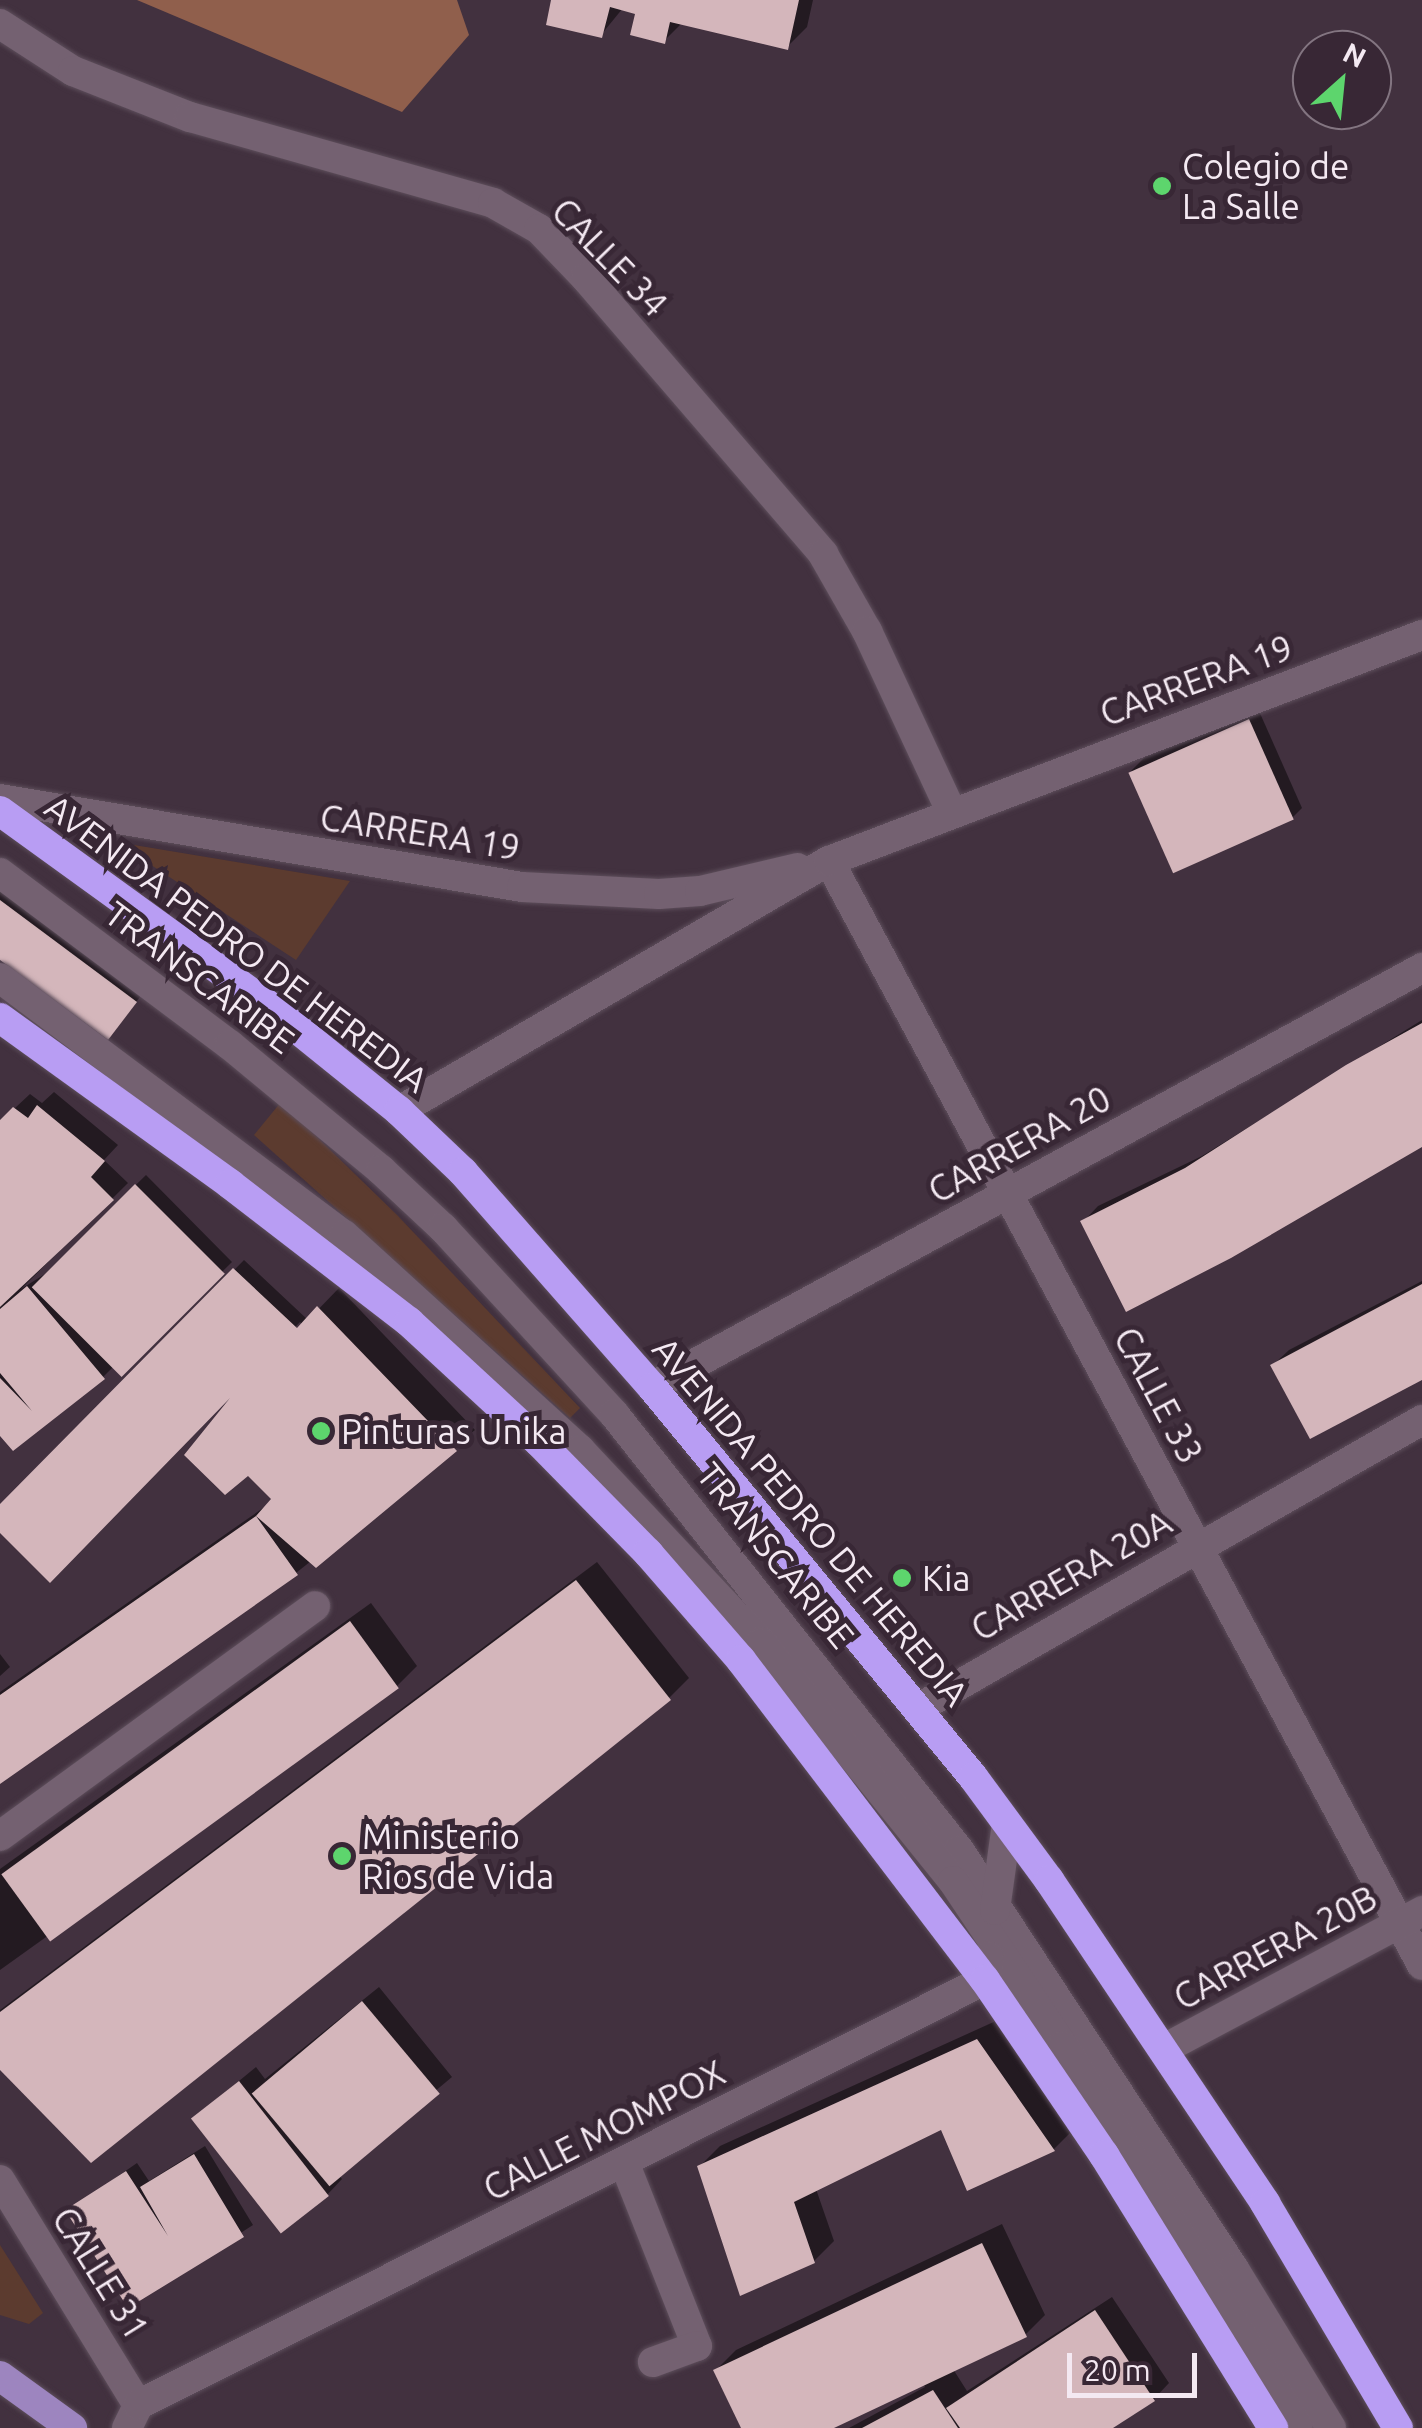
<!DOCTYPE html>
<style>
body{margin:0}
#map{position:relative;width:1422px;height:2428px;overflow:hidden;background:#42313f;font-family:Ubuntu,sans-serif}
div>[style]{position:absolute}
.green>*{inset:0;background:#5c3b2f}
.forest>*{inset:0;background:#905f4c}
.shadow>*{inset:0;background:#0007}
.building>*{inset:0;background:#d4b6bb;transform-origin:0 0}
.roads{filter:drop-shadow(0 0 2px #5d4e5b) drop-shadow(0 0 2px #5d4e5b)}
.minor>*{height:30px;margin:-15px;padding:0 15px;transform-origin:15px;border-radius:15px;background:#746171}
.major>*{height:30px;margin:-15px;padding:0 15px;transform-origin:15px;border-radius:15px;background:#9d85bf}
.highway>*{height:30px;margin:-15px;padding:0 15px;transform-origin:15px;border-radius:15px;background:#b89df3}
.dots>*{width:28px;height:28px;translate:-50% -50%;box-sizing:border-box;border:5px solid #382735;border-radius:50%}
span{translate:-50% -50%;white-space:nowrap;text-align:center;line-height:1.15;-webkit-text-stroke:10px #382735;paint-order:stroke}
.poi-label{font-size:35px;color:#f4e9f2}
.left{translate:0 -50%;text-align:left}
.street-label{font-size:35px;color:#f4e9f2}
.north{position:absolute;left:1292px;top:30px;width:100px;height:100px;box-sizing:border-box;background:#382735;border:2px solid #837581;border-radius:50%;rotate:27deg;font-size:28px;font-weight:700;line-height:40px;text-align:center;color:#f4e9f2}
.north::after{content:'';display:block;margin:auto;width:35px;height:45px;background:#5dd56d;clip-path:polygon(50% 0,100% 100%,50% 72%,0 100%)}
.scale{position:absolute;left:1067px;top:2353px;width:130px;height:45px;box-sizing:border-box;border:5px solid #f4e9f2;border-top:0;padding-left:12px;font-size:30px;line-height:35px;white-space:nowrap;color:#f4e9f2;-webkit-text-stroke:8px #382735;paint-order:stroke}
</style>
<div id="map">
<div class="green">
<i style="clip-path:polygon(116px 842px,350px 881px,296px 960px)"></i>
<i style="clip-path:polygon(281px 1102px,398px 1216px,580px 1408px,570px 1418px,254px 1135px)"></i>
<i style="clip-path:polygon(0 2245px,43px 2313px,29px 2324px,0 2315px)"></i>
</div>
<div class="forest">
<i style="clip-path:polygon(137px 0,457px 0,469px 35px,402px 112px)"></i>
</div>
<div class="shadow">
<i style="clip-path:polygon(554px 0,813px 0,807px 27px,787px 47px,683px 22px,664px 41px,638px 12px,623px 8px,601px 35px)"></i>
<i style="clip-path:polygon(1259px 711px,1302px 808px,1292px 818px,1131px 771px,1146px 756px)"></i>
<i style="clip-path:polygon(0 873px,150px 985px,107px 1037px,0 957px)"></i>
<i style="clip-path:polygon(1422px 1020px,1422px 1146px,1083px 1222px,1098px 1206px,1202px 1156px)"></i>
<i style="clip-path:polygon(54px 1092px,118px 1145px,104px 1160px,128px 1183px,21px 1289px,45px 1274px,146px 1175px,232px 1262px,120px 1373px,114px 1366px,103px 1377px,0 1432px,0 1122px,30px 1094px,42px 1103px)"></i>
<i style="clip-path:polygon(244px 1260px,308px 1320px,339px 1288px,475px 1430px,296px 1573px,0 1781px,0 1692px,273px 1501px,303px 1325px,300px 1322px,50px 1580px,0 1530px,0 1508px)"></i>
<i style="clip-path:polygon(1422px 1281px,1422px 1377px,1273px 1365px,1289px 1350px)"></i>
<i style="clip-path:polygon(597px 1562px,689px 1678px,669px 1698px,0 2067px,0 2010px)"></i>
<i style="clip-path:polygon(371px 1603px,417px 1666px,397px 1686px,0 1970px,0 1869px)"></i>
<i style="clip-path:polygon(0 1654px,10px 1667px,0 1676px)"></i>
<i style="clip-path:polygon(379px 1987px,452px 2077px,337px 2173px,342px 2179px,327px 2195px,194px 2118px,256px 2067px,265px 2079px)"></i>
<i style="clip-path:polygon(998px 2020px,1074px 2129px,1054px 2149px,968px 2187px,942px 2127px,816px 2189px,834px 2241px,814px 2261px,700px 2166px,720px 2146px)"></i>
<i style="clip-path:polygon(205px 2146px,253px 2225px,129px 2305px,69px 2210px,137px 2163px,149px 2181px)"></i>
<i style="clip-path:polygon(1002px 2224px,1045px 2315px,1025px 2335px,953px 2369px,967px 2391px,1112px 2297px,1169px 2383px,1154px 2399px,1108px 2428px,849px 2428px,925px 2387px,923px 2383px,828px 2428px,744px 2428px,716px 2370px,736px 2350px)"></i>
</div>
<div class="building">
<i style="clip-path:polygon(551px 0,799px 0,788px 50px,670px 22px,665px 44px,630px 35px,635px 14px,610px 7px,602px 38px,546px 25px)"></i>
<i style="left:1249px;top:719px;width:110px;height:132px;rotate:66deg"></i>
<i style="clip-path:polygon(0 900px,137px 1002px,108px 1040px,0 960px)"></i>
<i style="clip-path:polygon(1422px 1023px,1422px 1147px,1231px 1258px,1126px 1312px,1080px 1221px,1185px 1168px,1346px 1065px)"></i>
<i style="clip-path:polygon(37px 1105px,105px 1161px,91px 1177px,114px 1200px,0 1307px,0 1120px,13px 1107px,28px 1118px)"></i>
<i style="left:135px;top:1184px;width:127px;height:146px;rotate:45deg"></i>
<i style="clip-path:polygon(233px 1268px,297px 1328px,317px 1306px,457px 1451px,316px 1568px,256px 1516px,298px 1575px,0 1784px,0 1695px,256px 1516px,271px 1499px,248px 1476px,225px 1495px,184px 1455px,230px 1398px,50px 1583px,0 1533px,0 1504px)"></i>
<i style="clip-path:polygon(1422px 1284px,1422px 1380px,1310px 1439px,1270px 1365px)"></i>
<i style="clip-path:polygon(27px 1286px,105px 1379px,13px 1451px,0 1436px,0 1378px,32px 1411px,0 1373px,0 1309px)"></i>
<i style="clip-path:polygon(576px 1580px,671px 1700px,91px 2163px,0 2070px,0 2012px)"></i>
<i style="left:350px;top:1621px;width:83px;height:431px;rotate:54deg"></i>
<i style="left:362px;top:2001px;width:121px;height:144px;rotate:50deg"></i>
<i style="clip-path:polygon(977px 2039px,1055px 2151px,967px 2191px,941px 2130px,794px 2202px,815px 2263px,740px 2296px,697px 2166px)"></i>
<i style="left:239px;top:2081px;width:146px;height:61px;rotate:52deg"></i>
<i style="clip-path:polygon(194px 2154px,244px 2237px,128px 2308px,65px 2210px,126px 2171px,168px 2236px,140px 2187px)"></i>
<i style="clip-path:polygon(982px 2243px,1027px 2337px,834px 2428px,741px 2428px,713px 2370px)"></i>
<i style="clip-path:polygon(1095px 2310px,1155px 2401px,1113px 2428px,960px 2428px,946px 2408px)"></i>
<i style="clip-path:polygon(933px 2390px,958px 2428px,862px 2428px)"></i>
</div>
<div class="roads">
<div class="minor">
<i style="left:0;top:24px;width:87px;rotate:32.8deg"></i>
<i style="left:73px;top:71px;width:126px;rotate:21.5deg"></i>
<i style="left:190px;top:117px;width:315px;rotate:15.8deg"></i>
<i style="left:493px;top:203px;width:53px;rotate:29.5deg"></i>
<i style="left:539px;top:229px;width:68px;rotate:46.2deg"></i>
<i style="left:586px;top:278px;width:364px;rotate:49.3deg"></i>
<i style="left:823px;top:554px;width:89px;rotate:60.3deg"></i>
<i style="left:867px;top:631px;width:199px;rotate:65deg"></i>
<i style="left:0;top:799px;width:529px;rotate:9.57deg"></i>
<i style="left:522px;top:887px;width:137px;rotate:2.9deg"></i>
<i style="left:659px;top:894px;width:41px;rotate:-4.2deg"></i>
<i style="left:700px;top:891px;width:100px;rotate:-13.3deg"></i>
<i style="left:829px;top:861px;width:1253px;rotate:61.76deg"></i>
<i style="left:0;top:873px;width:287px;rotate:36.8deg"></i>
<i style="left:230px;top:1045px;width:196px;rotate:39.6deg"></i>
<i style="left:381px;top:1170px;width:85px;rotate:43.1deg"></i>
<i style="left:443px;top:1228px;width:253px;rotate:47.4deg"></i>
<i style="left:614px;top:1414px;width:556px;rotate:51.65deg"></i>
<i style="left:959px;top:1850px;width:501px;rotate:56.72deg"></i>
<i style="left:1234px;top:2269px;width:186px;rotate:58.6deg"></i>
<i style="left:0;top:978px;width:429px;rotate:36.8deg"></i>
<i style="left:344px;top:1235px;width:319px;rotate:42.3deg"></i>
<i style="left:580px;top:1450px;width:265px;rotate:46.8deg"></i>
<i style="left:761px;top:1643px;width:306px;rotate:51.1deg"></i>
<i style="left:953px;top:1881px;width:198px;rotate:56.3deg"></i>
<i style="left:1063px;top:2046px;width:448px;rotate:58.4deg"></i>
<i style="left:399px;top:1111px;width:497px;rotate:-30.2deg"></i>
<i style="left:829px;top:861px;width:635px;rotate:-20.86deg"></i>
<i style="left:652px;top:1387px;width:877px;rotate:-28.55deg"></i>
<i style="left:917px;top:1709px;width:582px;rotate:-29.78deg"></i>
<i style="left:0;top:1836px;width:390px;rotate:-36.1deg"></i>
<i style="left:995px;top:1910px;width:87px;rotate:-82.1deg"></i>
<i style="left:1164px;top:2049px;width:293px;rotate:-28.1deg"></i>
<i style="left:624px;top:2162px;width:198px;rotate:68.4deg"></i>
<i style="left:697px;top:2346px;width:47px;rotate:160deg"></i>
<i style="left:0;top:2180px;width:264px;rotate:58.5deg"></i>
<i style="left:127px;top:2428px;width:25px;rotate:-64deg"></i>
<i style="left:138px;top:2405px;width:948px;rotate:-26.65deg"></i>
<i style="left:985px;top:1980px;width:24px;rotate:-81deg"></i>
</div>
<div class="major">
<i style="left:0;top:2376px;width:89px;rotate:35.8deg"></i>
</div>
<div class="highway">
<i style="left:0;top:811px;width:326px;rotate:35.9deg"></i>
<i style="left:264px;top:1002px;width:174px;rotate:38.9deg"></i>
<i style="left:399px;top:1111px;width:88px;rotate:43.6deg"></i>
<i style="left:463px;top:1172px;width:286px;rotate:48.7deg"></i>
<i style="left:652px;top:1387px;width:505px;rotate:50.54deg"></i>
<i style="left:973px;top:1777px;width:128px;rotate:53.6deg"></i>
<i style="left:1049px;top:1880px;width:389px;rotate:56.2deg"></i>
<i style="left:1265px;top:2203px;width:261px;rotate:59.4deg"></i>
<i style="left:0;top:1018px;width:284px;rotate:35.8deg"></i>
<i style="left:230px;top:1184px;width:226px;rotate:37.6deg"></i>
<i style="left:409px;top:1322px;width:177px;rotate:42.7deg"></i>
<i style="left:539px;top:1442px;width:156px;rotate:45.5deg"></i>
<i style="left:648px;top:1553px;width:142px;rotate:49deg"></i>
<i style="left:741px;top:1660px;width:402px;rotate:52.7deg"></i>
<i style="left:985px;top:1980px;width:212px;rotate:55.8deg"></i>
<i style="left:1104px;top:2155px;width:321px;rotate:58.2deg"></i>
</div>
</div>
<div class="dots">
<i style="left:1162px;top:186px;background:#5dd56d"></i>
<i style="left:321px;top:1431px;background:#5dd56d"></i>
<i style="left:902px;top:1578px;background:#5dd56d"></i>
<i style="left:342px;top:1856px;background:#5dd56d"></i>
</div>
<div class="poi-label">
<span class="left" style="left:1182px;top:186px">Colegio de<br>La Salle</span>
<span class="left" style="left:341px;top:1431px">Pinturas Unika</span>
<span class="left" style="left:922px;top:1578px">Kia</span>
<span class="left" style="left:362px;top:1856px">Ministerio<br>Rios de Vida</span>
</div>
<div class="street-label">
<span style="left:610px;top:257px;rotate:46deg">CALLE 34</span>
<span style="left:1196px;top:680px;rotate:-20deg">CARRERA 19</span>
<span style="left:420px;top:832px;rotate:9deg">CARRERA 19</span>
<span style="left:237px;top:943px;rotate:37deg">AVENIDA PEDRO DE HEREDIA</span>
<span style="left:200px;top:977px;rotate:37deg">TRANSCARIBE</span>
<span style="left:1019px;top:1144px;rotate:-29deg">CARRERA 20</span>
<span style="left:1159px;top:1395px;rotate:62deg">CALLE 33</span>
<span style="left:811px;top:1521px;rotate:50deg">AVENIDA PEDRO DE HEREDIA</span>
<span style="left:776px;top:1555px;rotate:51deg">TRANSCARIBE</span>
<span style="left:1071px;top:1575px;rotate:-30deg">CARRERA 20A</span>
<span style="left:1275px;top:1947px;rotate:-28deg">CARRERA 20B</span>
<span style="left:604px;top:2130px;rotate:-27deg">CALLE MOMPOX</span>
<span style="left:101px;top:2273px;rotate:58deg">CALLE 31</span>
</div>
<div class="north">N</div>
<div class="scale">20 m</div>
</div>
